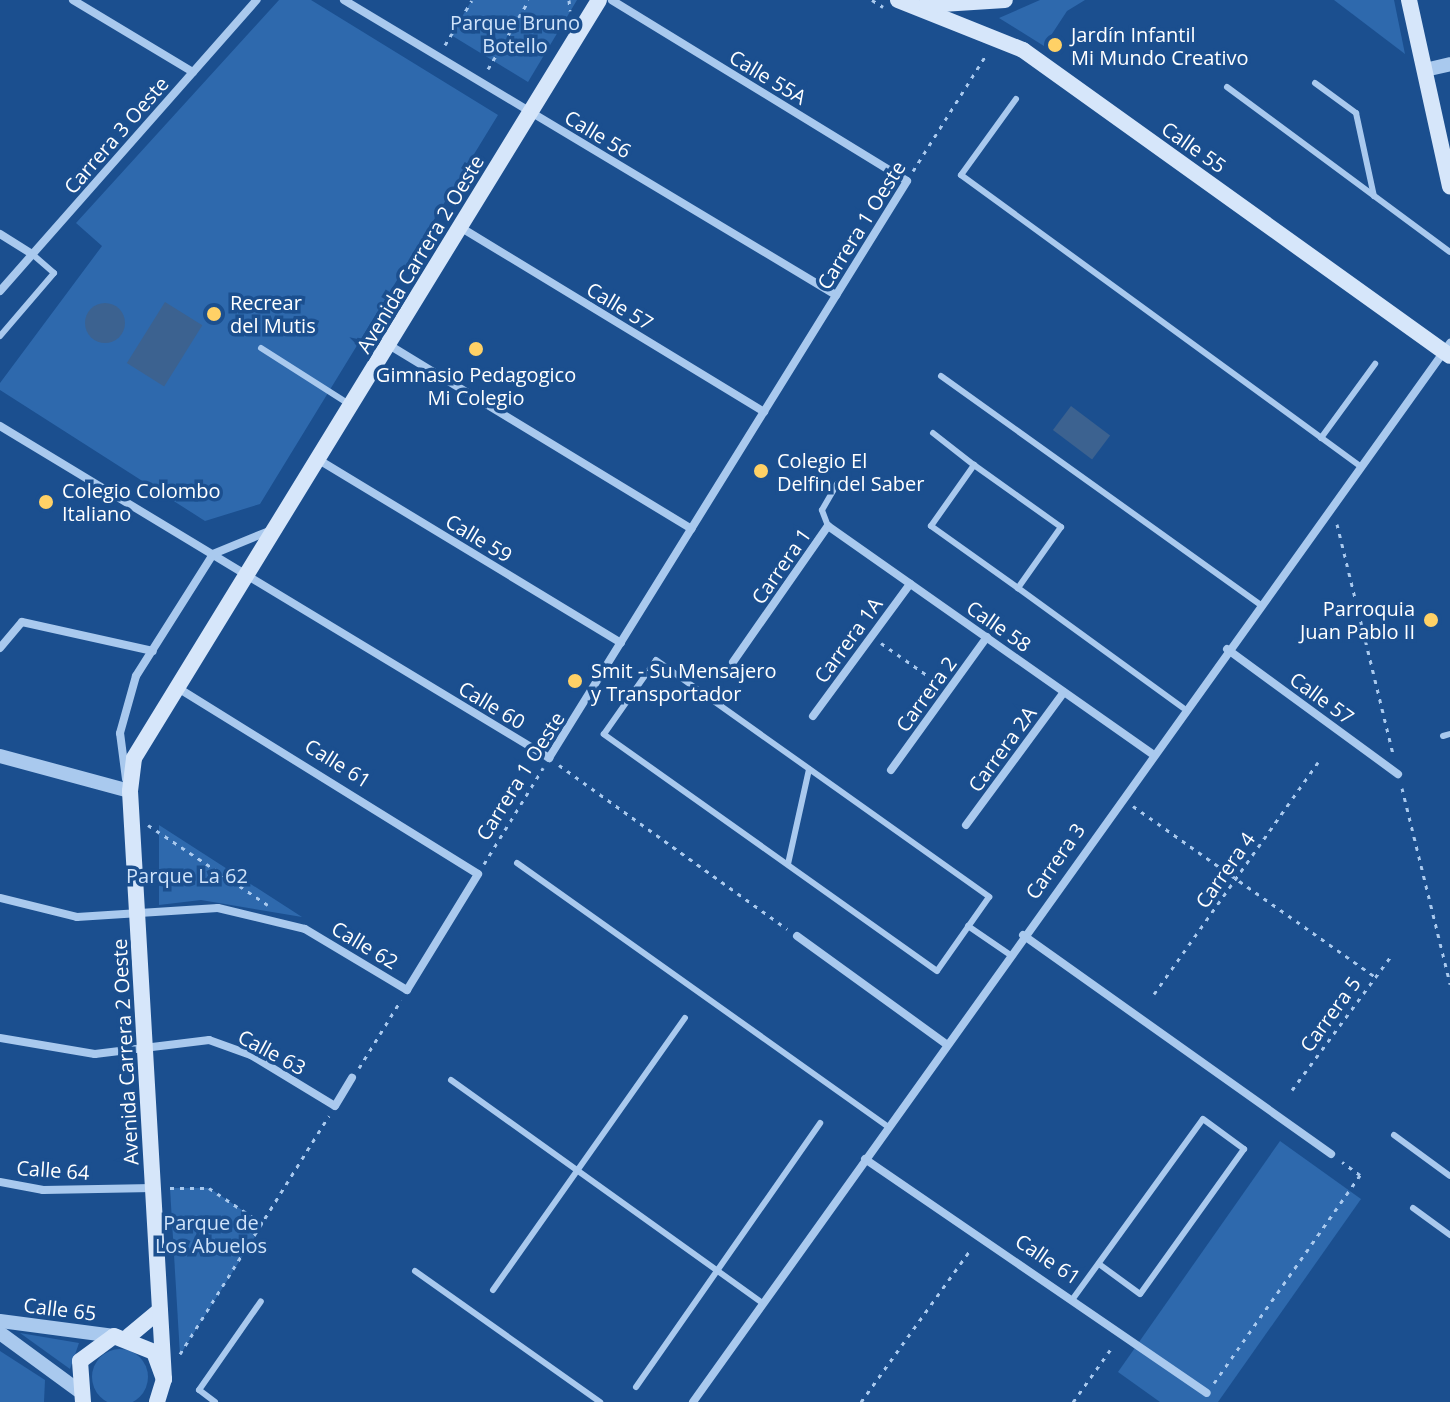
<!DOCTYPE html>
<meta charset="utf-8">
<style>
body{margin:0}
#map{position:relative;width:1450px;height:1402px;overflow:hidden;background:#1b4f8f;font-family:"Open Sans",sans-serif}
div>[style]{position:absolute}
.green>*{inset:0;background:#2e69ad}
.round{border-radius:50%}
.water>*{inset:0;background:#3c6290;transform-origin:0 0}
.path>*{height:3px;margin-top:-1.5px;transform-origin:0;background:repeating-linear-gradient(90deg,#a9c9ee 0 4px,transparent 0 10px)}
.service>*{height:6px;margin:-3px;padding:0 3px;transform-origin:3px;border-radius:3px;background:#a9c9ee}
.minor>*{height:8px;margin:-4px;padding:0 4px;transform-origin:4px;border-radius:4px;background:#a9c9ee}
.tertiary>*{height:14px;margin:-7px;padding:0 7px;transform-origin:7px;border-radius:7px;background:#a9c9ee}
.secondary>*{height:16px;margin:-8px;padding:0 8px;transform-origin:8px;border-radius:8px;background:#d6e6fa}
.dots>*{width:22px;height:22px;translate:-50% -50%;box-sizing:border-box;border:4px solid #1b4f8f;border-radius:50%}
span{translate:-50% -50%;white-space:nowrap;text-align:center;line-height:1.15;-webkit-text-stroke:7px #1b4f8f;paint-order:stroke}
.park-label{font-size:20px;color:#cfe3fa}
.poi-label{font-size:20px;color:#fff}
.left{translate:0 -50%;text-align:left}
.right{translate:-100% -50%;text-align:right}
.street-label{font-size:20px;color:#fff}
</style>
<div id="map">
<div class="green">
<i style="clip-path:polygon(279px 0,311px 0,498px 115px,260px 504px,205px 521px,0 390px,0 383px,102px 246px,76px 223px)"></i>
<i style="clip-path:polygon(472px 0,577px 0,528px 82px,451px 35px)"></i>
<i style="clip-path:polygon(1040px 0,1085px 0,1067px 11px,1044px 46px,999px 18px)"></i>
<i style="clip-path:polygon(1334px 0,1394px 0,1405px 54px)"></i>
<i style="clip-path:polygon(159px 825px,302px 917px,201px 900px,159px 905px)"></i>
<i style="clip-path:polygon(1280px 1141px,1361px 1199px,1218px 1402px,1160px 1402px,1118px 1372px)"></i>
<i style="clip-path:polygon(170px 1188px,209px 1188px,263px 1224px,180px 1355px)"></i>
<i style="clip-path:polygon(20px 1333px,79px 1343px,70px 1369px)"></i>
<i class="round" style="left:92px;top:1349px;width:56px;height:56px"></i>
<i style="clip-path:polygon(0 1351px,45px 1380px,44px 1402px,0 1402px)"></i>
</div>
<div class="water">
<i style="left:165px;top:302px;width:44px;height:72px;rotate:32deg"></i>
<i class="round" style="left:85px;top:303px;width:40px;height:40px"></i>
<i style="left:1071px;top:406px;width:49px;height:30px;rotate:37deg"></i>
</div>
<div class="path">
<i style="left:569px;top:0;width:11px;rotate:85deg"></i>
<i style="left:872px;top:0;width:13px;rotate:32deg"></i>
<i style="left:445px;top:45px;width:52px;rotate:-59deg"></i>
<i style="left:488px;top:69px;width:80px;rotate:-59.3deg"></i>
<i style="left:913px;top:171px;width:137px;rotate:-57.8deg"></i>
<i style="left:1337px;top:524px;width:236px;rotate:76.3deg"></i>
<i style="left:881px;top:643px;width:68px;rotate:34.9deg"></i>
<i style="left:559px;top:765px;width:281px;rotate:35.7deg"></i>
<i style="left:1402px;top:788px;width:202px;rotate:76.2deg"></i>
<i style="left:1133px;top:806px;width:296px;rotate:35.2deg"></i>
<i style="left:148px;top:825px;width:144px;rotate:33.7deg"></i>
<i style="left:484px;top:864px;width:113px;rotate:-58.4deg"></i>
<i style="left:1154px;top:994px;width:284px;rotate:-54.7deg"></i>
<i style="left:359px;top:1068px;width:80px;rotate:-58.3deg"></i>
<i style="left:1292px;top:1090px;width:168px;rotate:-53.5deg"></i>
<i style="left:170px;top:1188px;width:39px"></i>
<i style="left:209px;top:1188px;width:65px;rotate:33.7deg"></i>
<i style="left:180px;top:1354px;width:281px;rotate:-58deg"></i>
<i style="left:1214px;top:1383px;width:254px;rotate:-54.9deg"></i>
<i style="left:1360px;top:1175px;width:22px;rotate:-144deg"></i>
<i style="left:861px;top:1402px;width:188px;rotate:-54.3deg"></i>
<i style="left:1073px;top:1402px;width:69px;rotate:-54.5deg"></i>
</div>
<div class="service">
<i style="left:1315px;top:83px;width:51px;rotate:36.2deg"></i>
<i style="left:1356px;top:113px;width:85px;rotate:77.8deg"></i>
<i style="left:1227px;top:87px;width:277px;rotate:36.5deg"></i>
<i style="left:1016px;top:99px;width:94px;rotate:125.9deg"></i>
<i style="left:961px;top:175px;width:494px;rotate:36.1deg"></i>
<i style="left:0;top:336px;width:83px;rotate:-49.4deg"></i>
<i style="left:54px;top:273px;width:29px;rotate:-139deg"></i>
<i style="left:261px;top:348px;width:104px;rotate:32.5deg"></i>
<i style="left:941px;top:376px;width:392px;rotate:35.6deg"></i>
<i style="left:933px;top:433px;width:52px;rotate:38deg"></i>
<i style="left:1321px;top:438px;width:92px;rotate:-53.9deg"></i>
<i style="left:974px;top:465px;width:107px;rotate:35.5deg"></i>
<i style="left:1061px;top:527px;width:75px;rotate:125.2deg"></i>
<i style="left:1018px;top:588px;width:107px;rotate:-144.5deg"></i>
<i style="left:931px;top:526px;width:75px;rotate:-54.8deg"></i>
<i style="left:828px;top:526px;width:17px;rotate:-111deg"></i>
<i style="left:822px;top:510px;width:30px;rotate:-60deg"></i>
<i style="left:1018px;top:588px;width:204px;rotate:36deg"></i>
<i style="left:656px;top:660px;width:409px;rotate:35.4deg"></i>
<i style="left:989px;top:897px;width:90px;rotate:125.1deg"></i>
<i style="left:937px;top:971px;width:409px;rotate:-144.6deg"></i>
<i style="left:604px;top:734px;width:90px;rotate:-54.9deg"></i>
<i style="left:1443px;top:736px;width:7px;rotate:-16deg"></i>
<i style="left:517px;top:863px;width:455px;rotate:35.4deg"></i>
<i style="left:788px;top:864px;width:97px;rotate:-77.5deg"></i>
<i style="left:968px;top:926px;width:50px;rotate:34.3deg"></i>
<i style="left:451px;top:1080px;width:384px;rotate:35.6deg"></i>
<i style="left:1394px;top:1135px;width:69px;rotate:36.2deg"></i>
<i style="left:1413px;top:1208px;width:46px;rotate:36.1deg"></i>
<i style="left:415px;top:1271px;width:227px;rotate:35.3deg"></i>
<i style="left:493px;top:1290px;width:333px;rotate:-54.8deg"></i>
<i style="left:1072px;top:1300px;width:223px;rotate:-54.1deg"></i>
<i style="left:1203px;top:1119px;width:51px;rotate:36.2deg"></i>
<i style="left:1244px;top:1149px;width:178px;rotate:125.6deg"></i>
<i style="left:1140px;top:1294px;width:51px;rotate:-143.8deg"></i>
<i style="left:636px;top:1387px;width:322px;rotate:-55.1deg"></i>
<i style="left:215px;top:1402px;width:20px;rotate:-143deg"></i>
<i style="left:199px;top:1390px;width:108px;rotate:-55.1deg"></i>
</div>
<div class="minor">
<i style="left:73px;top:0;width:140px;rotate:31deg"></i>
<i style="left:344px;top:0;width:574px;rotate:30.95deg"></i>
<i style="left:460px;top:227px;width:356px;rotate:31.3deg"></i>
<i style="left:0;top:234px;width:38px;rotate:32deg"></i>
<i style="left:0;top:291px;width:388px;rotate:-48.6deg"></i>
<i style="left:389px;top:345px;width:354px;rotate:31.3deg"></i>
<i style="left:0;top:426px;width:642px;rotate:31.16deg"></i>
<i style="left:549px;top:758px;width:679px;rotate:-58.18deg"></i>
<i style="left:907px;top:181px;width:346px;rotate:-148.5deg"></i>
<i style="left:319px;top:460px;width:353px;rotate:31.2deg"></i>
<i style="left:0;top:648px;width:34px;rotate:-50deg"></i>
<i style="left:22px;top:622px;width:134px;rotate:12.5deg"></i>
<i style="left:1227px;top:649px;width:212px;rotate:36.2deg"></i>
<i style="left:733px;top:662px;width:166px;rotate:-55.1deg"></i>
<i style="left:828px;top:526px;width:395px;rotate:35.1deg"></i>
<i style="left:813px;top:716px;width:164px;rotate:-53.7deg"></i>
<i style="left:891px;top:770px;width:164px;rotate:-54.2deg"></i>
<i style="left:126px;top:779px;width:46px;rotate:-97.4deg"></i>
<i style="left:120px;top:733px;width:59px;rotate:-74.3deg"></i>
<i style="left:136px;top:676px;width:144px;rotate:-57.7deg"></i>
<i style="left:213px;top:554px;width:61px;rotate:-22.3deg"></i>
<i style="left:966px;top:825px;width:165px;rotate:-53.6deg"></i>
<i style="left:0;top:898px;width:79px;rotate:13.9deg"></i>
<i style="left:77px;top:917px;width:141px;rotate:-3.7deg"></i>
<i style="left:218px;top:908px;width:89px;rotate:13.6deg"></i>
<i style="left:305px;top:929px;width:119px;rotate:30.9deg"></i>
<i style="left:407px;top:990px;width:136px;rotate:-58.5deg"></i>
<i style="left:478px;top:874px;width:353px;rotate:-148.2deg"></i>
<i style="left:1023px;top:935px;width:378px;rotate:35.4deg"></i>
<i style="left:797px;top:936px;width:184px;rotate:35.9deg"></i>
<i style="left:0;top:1038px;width:96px;rotate:9.6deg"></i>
<i style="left:95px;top:1054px;width:115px;rotate:-7deg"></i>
<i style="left:209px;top:1040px;width:45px;rotate:19.7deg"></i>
<i style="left:251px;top:1055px;width:98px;rotate:31.3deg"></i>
<i style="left:335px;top:1106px;width:33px;rotate:-59deg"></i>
<i style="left:865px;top:1159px;width:414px;rotate:34.4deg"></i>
<i style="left:0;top:1182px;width:44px;rotate:10.5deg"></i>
<i style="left:43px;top:1190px;width:110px;rotate:-1deg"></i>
<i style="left:693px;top:1402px;width:1302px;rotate:-54.44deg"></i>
</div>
<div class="tertiary">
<i style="left:1425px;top:70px;width:26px;rotate:-13deg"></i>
<i style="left:0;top:756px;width:135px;rotate:15.1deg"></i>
<i style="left:0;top:1321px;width:115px;rotate:7.5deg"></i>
<i style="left:0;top:1333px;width:97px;rotate:36.2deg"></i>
</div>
<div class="secondary">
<i style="left:898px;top:0;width:135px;rotate:21.8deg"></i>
<i style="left:1023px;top:50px;width:525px;rotate:35.63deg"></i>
<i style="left:1409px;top:0;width:191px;rotate:77.6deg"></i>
<i style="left:926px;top:5px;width:79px;rotate:-3.6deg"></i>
<i style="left:129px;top:1336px;width:40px;rotate:-40deg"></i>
<i style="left:164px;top:1379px;width:589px;rotate:-93.31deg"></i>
<i style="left:130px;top:791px;width:33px;rotate:-83deg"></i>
<i style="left:134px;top:758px;width:889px;rotate:-58.47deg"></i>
<i style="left:83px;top:1402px;width:41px;rotate:-94.2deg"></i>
<i style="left:80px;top:1361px;width:42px;rotate:-36.3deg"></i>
<i style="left:114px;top:1336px;width:43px;rotate:21.8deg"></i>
<i style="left:154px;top:1352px;width:29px;rotate:70deg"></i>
<i style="left:164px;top:1379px;width:24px;rotate:107deg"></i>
</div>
<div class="dots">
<i style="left:1055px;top:45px;background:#ffd166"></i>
<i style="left:214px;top:314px;background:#ffd166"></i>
<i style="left:476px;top:349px;background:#ffd166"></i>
<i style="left:761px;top:471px;background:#ffd166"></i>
<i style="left:46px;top:502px;background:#ffd166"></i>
<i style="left:1431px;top:620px;background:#ffd166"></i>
<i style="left:575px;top:681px;background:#ffd166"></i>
</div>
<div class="park-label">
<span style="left:515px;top:34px">Parque Bruno<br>Botello</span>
<span style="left:187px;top:875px">Parque La 62</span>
<span style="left:211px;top:1234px">Parque de<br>Los Abuelos</span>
</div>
<div class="poi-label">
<span class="left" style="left:1071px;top:46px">Jardín Infantil<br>Mi Mundo Creativo</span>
<span class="left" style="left:230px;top:314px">Recrear<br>del Mutis</span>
<span style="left:476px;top:386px">Gimnasio Pedagogico<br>Mi Colegio</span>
<span class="left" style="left:777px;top:472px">Colegio El<br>Delfin del Saber</span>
<span class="left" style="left:62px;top:502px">Colegio Colombo<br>Italiano</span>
<span class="right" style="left:1415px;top:620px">Parroquia<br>Juan Pablo II</span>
<span class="left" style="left:591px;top:682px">Smit - Su Mensajero<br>y Transportador</span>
</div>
<div class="street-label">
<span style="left:768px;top:77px;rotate:31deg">Calle 55A</span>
<span style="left:598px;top:134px;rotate:31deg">Calle 56</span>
<span style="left:116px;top:135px;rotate:-49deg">Carrera 3 Oeste</span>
<span style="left:1194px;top:147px;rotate:35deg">Calle 55</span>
<span style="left:861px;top:225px;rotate:-58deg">Carrera 1 Oeste</span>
<span style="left:420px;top:254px;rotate:-59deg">Avenida Carrera 2 Oeste</span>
<span style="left:620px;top:306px;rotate:31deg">Calle 57</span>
<span style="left:479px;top:538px;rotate:31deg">Calle 59</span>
<span style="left:781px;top:566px;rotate:-55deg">Carrera 1</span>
<span style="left:999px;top:626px;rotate:35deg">Calle 58</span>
<span style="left:848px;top:640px;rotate:-54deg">Carrera 1A</span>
<span style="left:926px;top:694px;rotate:-54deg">Carrera 2</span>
<span style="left:1322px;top:698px;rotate:36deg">Calle 57</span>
<span style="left:492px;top:705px;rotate:31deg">Calle 60</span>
<span style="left:1002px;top:749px;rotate:-54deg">Carrera 2A</span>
<span style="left:338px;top:763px;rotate:32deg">Calle 61</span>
<span style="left:520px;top:776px;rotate:-58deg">Carrera 1 Oeste</span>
<span style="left:1055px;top:861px;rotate:-55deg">Carrera 3</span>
<span style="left:1225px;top:870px;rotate:-55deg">Carrera 4</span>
<span style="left:365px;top:945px;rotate:31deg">Calle 62</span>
<span style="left:1330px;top:1014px;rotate:-54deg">Carrera 5</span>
<span style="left:125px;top:1052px;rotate:-93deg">Avenida Carrera 2 Oeste</span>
<span style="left:272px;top:1052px;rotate:28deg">Calle 63</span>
<span style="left:53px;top:1170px;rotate:4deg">Calle 64</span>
<span style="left:1048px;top:1259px;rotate:34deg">Calle 61</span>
<span style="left:60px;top:1309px;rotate:7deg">Calle 65</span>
</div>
</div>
